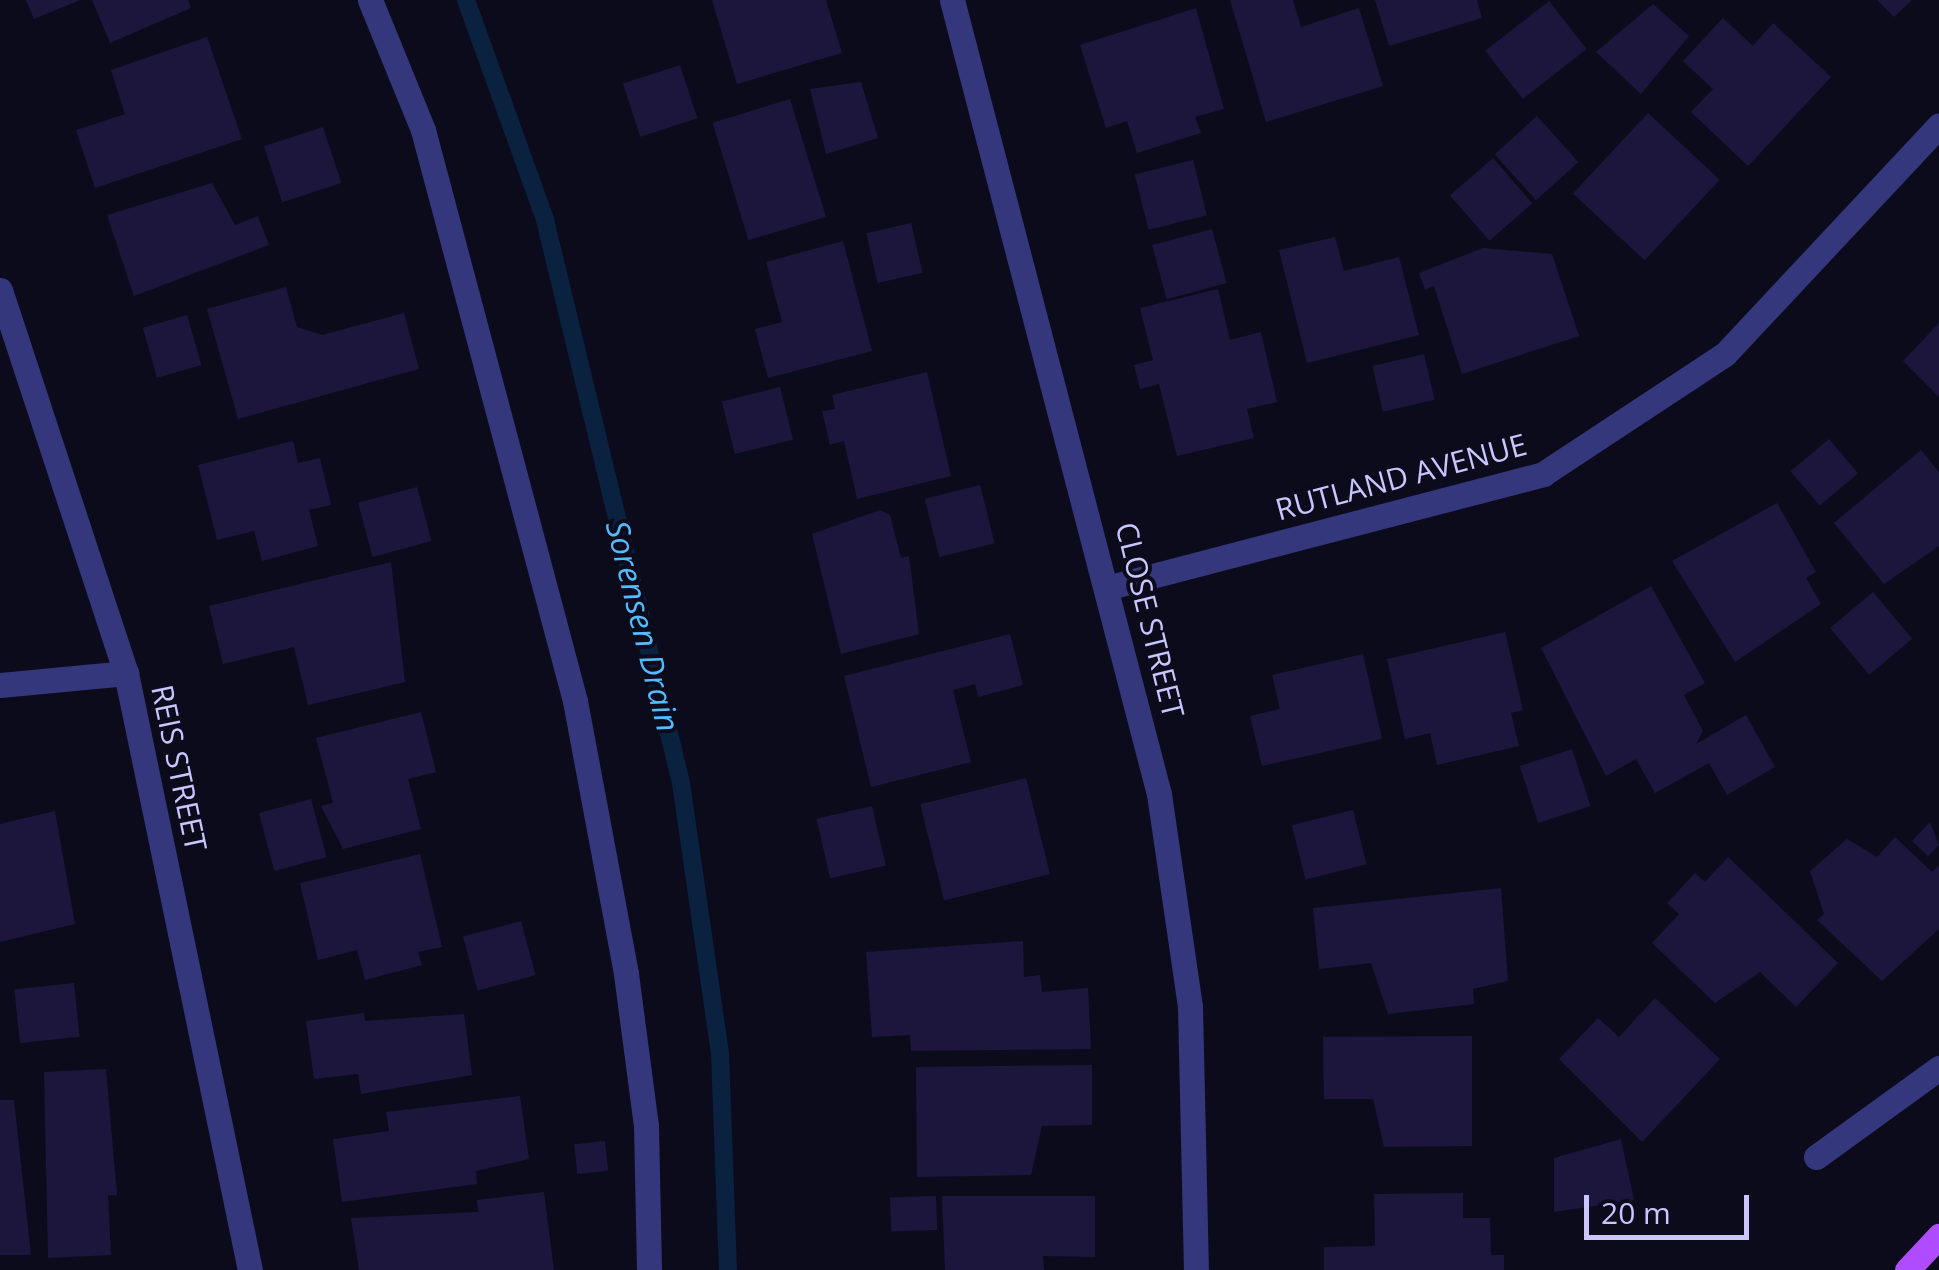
<!DOCTYPE html>
<style>
body{margin:0}
#map{position:relative;width:1939px;height:1270px;overflow:hidden;background:#0c0b1c;font-family:"Open Sans",sans-serif}
div>[style]{position:absolute}
.stream>*{height:18px;margin:-9px;padding:0 9px;transform-origin:9px;border-radius:9px;background:#0a2240}
.building>*{inset:0;background:#1c163d;transform-origin:0 0}
.service>*{height:25px;margin:-12.5px;padding:0 12.5px;transform-origin:12.5px;border-radius:12.5px;background:#34377c}
.minor>*{height:25px;margin:-12.5px;padding:0 12.5px;transform-origin:12.5px;border-radius:12.5px;background:#34377c}
.primary>*{height:25px;margin:-12.5px;padding:0 12.5px;transform-origin:12.5px;border-radius:12.5px;background:#b04cff}
span{translate:-50% -50%;white-space:nowrap;text-align:center;line-height:1.15;-webkit-text-stroke:8px #0c0b1c;paint-order:stroke}
.street-label{font-size:30px;color:#c8c5ff}
.water-label{font-size:32px;color:#53bbff;font-style:italic}
.scale{position:absolute;left:1584px;top:1195px;width:165px;height:45px;box-sizing:border-box;border:5px solid #c8c5ff;border-top:0;padding-left:12px;font-size:30px;line-height:35px;white-space:nowrap;color:#c8c5ff;-webkit-text-stroke:8px #0c0b1c;paint-order:stroke}
</style>
<div id="map">
<div class="stream">
<i style="left:466px;top:0;width:234px;rotate:70.2deg"></i>
<i style="left:545px;top:220px;width:579px;rotate:76.42deg"></i>
<i style="left:681px;top:783px;width:273px;rotate:81.8deg"></i>
<i style="left:720px;top:1053px;width:217px;rotate:87.9deg"></i>
</div>
<div class="building">
<i style="clip-path:polygon(26px 0,80px 0,34px 19px)"></i>
<i style="clip-path:polygon(92px 0,188px 0,191px 8px,110px 43px)"></i>
<i style="clip-path:polygon(712px 0,826px 0,842px 53px,737px 84px)"></i>
<i style="clip-path:polygon(1230px 0,1293px 0,1301px 27px,1359px 8px,1383px 86px,1266px 122px)"></i>
<i style="clip-path:polygon(1375px 0,1477px 0,1482px 18px,1389px 46px)"></i>
<i style="clip-path:polygon(1877px 0,1912px 0,1894px 17px)"></i>
<i style="left:1549px;top:1px;width:61px;height:81px;rotate:52deg"></i>
<i style="clip-path:polygon(1653px 4px,1689px 36px,1641px 94px,1596px 52px)"></i>
<i style="clip-path:polygon(1196px 8px,1224px 109px,1195px 117px,1201px 133px,1137px 153px,1127px 121px,1106px 128px,1080px 45px)"></i>
<i style="clip-path:polygon(1723px 18px,1753px 46px,1773px 23px,1831px 77px,1748px 166px,1691px 112px,1713px 89px,1683px 61px)"></i>
<i style="clip-path:polygon(207px 37px,242px 139px,95px 188px,76px 130px,125px 114px,111px 70px)"></i>
<i style="left:680px;top:65px;width:56px;height:60px;rotate:72deg"></i>
<i style="clip-path:polygon(861px 82px,878px 138px,826px 154px,810px 89px)"></i>
<i style="left:790px;top:99px;width:123px;height:81px;rotate:73deg"></i>
<i style="left:1648px;top:113px;width:98px;height:110px;rotate:43deg"></i>
<i style="left:1537px;top:116px;width:62px;height:57px;rotate:48deg"></i>
<i style="left:323px;top:127px;width:59px;height:62px;rotate:72deg"></i>
<i style="left:1493px;top:158px;width:60px;height:57px;rotate:49deg"></i>
<i style="left:1193px;top:160px;width:57px;height:60px;rotate:76deg"></i>
<i style="clip-path:polygon(212px 183px,235px 225px,258px 216px,269px 245px,134px 296px,107px 215px)"></i>
<i style="left:911px;top:223px;width:51px;height:46px;rotate:77deg"></i>
<i style="left:1212px;top:229px;width:56px;height:62px;rotate:75deg"></i>
<i style="clip-path:polygon(1335px 237px,1344px 271px,1399px 257px,1419px 335px,1307px 363px,1279px 250px)"></i>
<i style="clip-path:polygon(843px 241px,872px 351px,768px 378px,755px 329px,782px 322px,766px 262px)"></i>
<i style="clip-path:polygon(1483px 248px,1552px 254px,1579px 336px,1462px 374px,1434px 286px,1425px 290px,1419px 273px)"></i>
<i style="clip-path:polygon(286px 287px,297px 327px,322px 335px,404px 313px,419px 369px,238px 419px,207px 309px)"></i>
<i style="clip-path:polygon(1218px 289px,1230px 340px,1261px 332px,1277px 402px,1247px 409px,1254px 438px,1177px 456px,1159px 384px,1140px 389px,1134px 365px,1153px 360px,1140px 308px)"></i>
<i style="left:187px;top:315px;width:52px;height:46px;rotate:74deg"></i>
<i style="clip-path:polygon(1939px 323px,1939px 397px,1903px 361px)"></i>
<i style="left:1424px;top:354px;width:47px;height:53px;rotate:77deg"></i>
<i style="clip-path:polygon(927px 372px,951px 476px,857px 499px,844px 441px,830px 445px,822px 411px,835px 409px,832px 395px)"></i>
<i style="left:780px;top:387px;width:54px;height:60px;rotate:76deg"></i>
<i style="left:1829px;top:439px;width:45px;height:50px;rotate:50deg"></i>
<i style="clip-path:polygon(293px 441px,298px 463px,320px 458px,331px 505px,309px 510px,318px 546px,262px 561px,254px 531px,217px 540px,198px 465px)"></i>
<i style="clip-path:polygon(1921px 450px,1939px 472px,1939px 546px,1884px 584px,1834px 523px)"></i>
<i style="left:980px;top:485px;width:60px;height:57px;rotate:76deg"></i>
<i style="left:417px;top:487px;width:56px;height:61px;rotate:75deg"></i>
<i style="clip-path:polygon(1777px 503px,1816px 572px,1806px 578px,1821px 604px,1735px 662px,1672px 561px)"></i>
<i style="clip-path:polygon(880px 510px,890px 515px,901px 558px,909px 556px,919px 634px,841px 654px,812px 534px)"></i>
<i style="clip-path:polygon(391px 562px,405px 682px,308px 705px,294px 647px,223px 664px,209px 606px)"></i>
<i style="clip-path:polygon(1651px 586px,1705px 683px,1684px 695px,1703px 731px,1696px 744px,1746px 715px,1775px 767px,1727px 795px,1709px 763px,1655px 793px,1636px 759px,1606px 776px,1541px 648px)"></i>
<i style="left:1873px;top:592px;width:61px;height:56px;rotate:50deg"></i>
<i style="clip-path:polygon(1505px 632px,1523px 710px,1511px 713px,1519px 746px,1437px 765px,1430px 733px,1405px 739px,1387px 659px)"></i>
<i style="clip-path:polygon(1010px 634px,1023px 685px,978px 697px,975px 684px,953px 690px,971px 762px,871px 787px,844px 676px)"></i>
<i style="clip-path:polygon(1363px 654px,1382px 739px,1262px 766px,1250px 716px,1280px 709px,1272px 675px)"></i>
<i style="clip-path:polygon(421px 712px,436px 772px,408px 779px,421px 829px,343px 849px,321px 806px,333px 803px,316px 738px)"></i>
<i style="left:1572px;top:749px;width:60px;height:55px;rotate:72deg"></i>
<i style="left:1026px;top:778px;width:99px;height:109px;rotate:76deg"></i>
<i style="left:311px;top:799px;width:60px;height:54px;rotate:75deg"></i>
<i style="left:872px;top:806px;width:61px;height:57px;rotate:77deg"></i>
<i style="left:1353px;top:810px;width:56px;height:63px;rotate:76deg"></i>
<i style="clip-path:polygon(55px 811px,75px 924px,0 942px,0 824px)"></i>
<i style="clip-path:polygon(1930px 822px,1939px 845px,1928px 856px,1912px 841px)"></i>
<i style="clip-path:polygon(1895px 837px,1932px 872px,1939px 865px,1939px 929px,1882px 981px,1817px 920px,1824px 914px,1810px 871px,1847px 839px,1877px 857px)"></i>
<i style="clip-path:polygon(420px 854px,442px 947px,418px 952px,422px 965px,365px 980px,357px 950px,318px 960px,300px 883px)"></i>
<i style="clip-path:polygon(1728px 857px,1838px 963px,1796px 1007px,1760px 972px,1715px 1003px,1652px 943px,1679px 914px,1667px 903px,1695px 873px,1705px 882px)"></i>
<i style="clip-path:polygon(1501px 888px,1508px 981px,1473px 989px,1474px 1004px,1388px 1014px,1371px 963px,1319px 969px,1313px 908px)"></i>
<i style="left:521px;top:921px;width:56px;height:60px;rotate:75deg"></i>
<i style="clip-path:polygon(1023px 941px,1024px 977px,1040px 975px,1042px 992px,1088px 988px,1091px 1049px,911px 1051px,910px 1035px,872px 1037px,866px 952px)"></i>
<i style="left:74px;top:983px;width:54px;height:60px;rotate:84deg"></i>
<i style="clip-path:polygon(1655px 998px,1720px 1059px,1642px 1142px,1559px 1059px,1598px 1018px,1619px 1037px)"></i>
<i style="clip-path:polygon(364px 1013px,365px 1021px,464px 1014px,472px 1075px,361px 1094px,358px 1074px,314px 1079px,306px 1021px)"></i>
<i style="clip-path:polygon(1472px 1036px,1472px 1146px,1384px 1147px,1373px 1099px,1324px 1099px,1323px 1037px)"></i>
<i style="clip-path:polygon(1092px 1065px,1092px 1125px,1042px 1126px,1031px 1175px,917px 1177px,916px 1067px)"></i>
<i style="clip-path:polygon(106px 1069px,117px 1195px,108px 1195px,111px 1255px,48px 1258px,44px 1072px)"></i>
<i style="clip-path:polygon(520px 1096px,529px 1159px,476px 1171px,477px 1184px,342px 1202px,333px 1139px,389px 1131px,386px 1112px)"></i>
<i style="clip-path:polygon(0 1100px,14px 1100px,31px 1255px,0 1255px)"></i>
<i style="clip-path:polygon(1621px 1139px,1634px 1200px,1554px 1212px,1554px 1158px)"></i>
<i style="left:605px;top:1141px;width:30px;height:31px;rotate:84deg"></i>
<i style="clip-path:polygon(544px 1192px,554px 1270px,359px 1270px,351px 1218px,478px 1212px,477px 1200px)"></i>
<i style="clip-path:polygon(1463px 1193px,1463px 1218px,1490px 1218px,1491px 1255px,1504px 1255px,1504px 1270px,1324px 1270px,1324px 1247px,1375px 1246px,1374px 1194px)"></i>
<i style="left:936px;top:1196px;width:34px;height:46px;rotate:88deg"></i>
<i style="clip-path:polygon(942px 1196px,1095px 1196px,1095px 1257px,1043px 1256px,1044px 1270px,945px 1270px)"></i>
</div>
<div class="service">
<i style="left:370px;top:0;width:140px;rotate:67.8deg"></i>
<i style="left:423px;top:130px;width:591px;rotate:75.09deg"></i>
<i style="left:575px;top:701px;width:278px;rotate:79.4deg"></i>
<i style="left:626px;top:974px;width:153px;rotate:82.5deg"></i>
<i style="left:646px;top:1126px;width:144px;rotate:88.8deg"></i>
</div>
<div class="minor">
<i style="left:952px;top:0;width:821px;rotate:75.39deg"></i>
<i style="left:1159px;top:794px;width:215px;rotate:81.7deg"></i>
<i style="left:1190px;top:1007px;width:263px;rotate:88.7deg"></i>
<i style="left:0;top:290px;width:403px;rotate:71.8deg"></i>
<i style="left:126px;top:673px;width:610px;rotate:78.27deg"></i>
<i style="left:1110px;top:587px;width:448px;rotate:-14.6deg"></i>
<i style="left:1543px;top:474px;width:218px;rotate:-33.4deg"></i>
<i style="left:1725px;top:354px;width:313px;rotate:-46.9deg"></i>
<i style="left:0;top:685px;width:127px;rotate:-5.4deg"></i>
<i style="left:1816px;top:1157px;width:152px;rotate:-35.9deg"></i>
</div>
<div class="primary">
<i style="left:1907px;top:1270px;width:47px;rotate:-46.7deg"></i>
</div>
<div class="street-label">
<span style="left:1401px;top:477px;rotate:-15deg">RUTLAND AVENUE</span>
<span style="left:1150px;top:620px;rotate:76deg">CLOSE STREET</span>
<span style="left:179px;top:768px;rotate:78deg">REIS STREET</span>
</div>
<div class="water-label">
<span style="left:643px;top:626px;rotate:76deg">Sorensen Drain</span>
</div>
<div class="scale">20 m</div>
</div>
